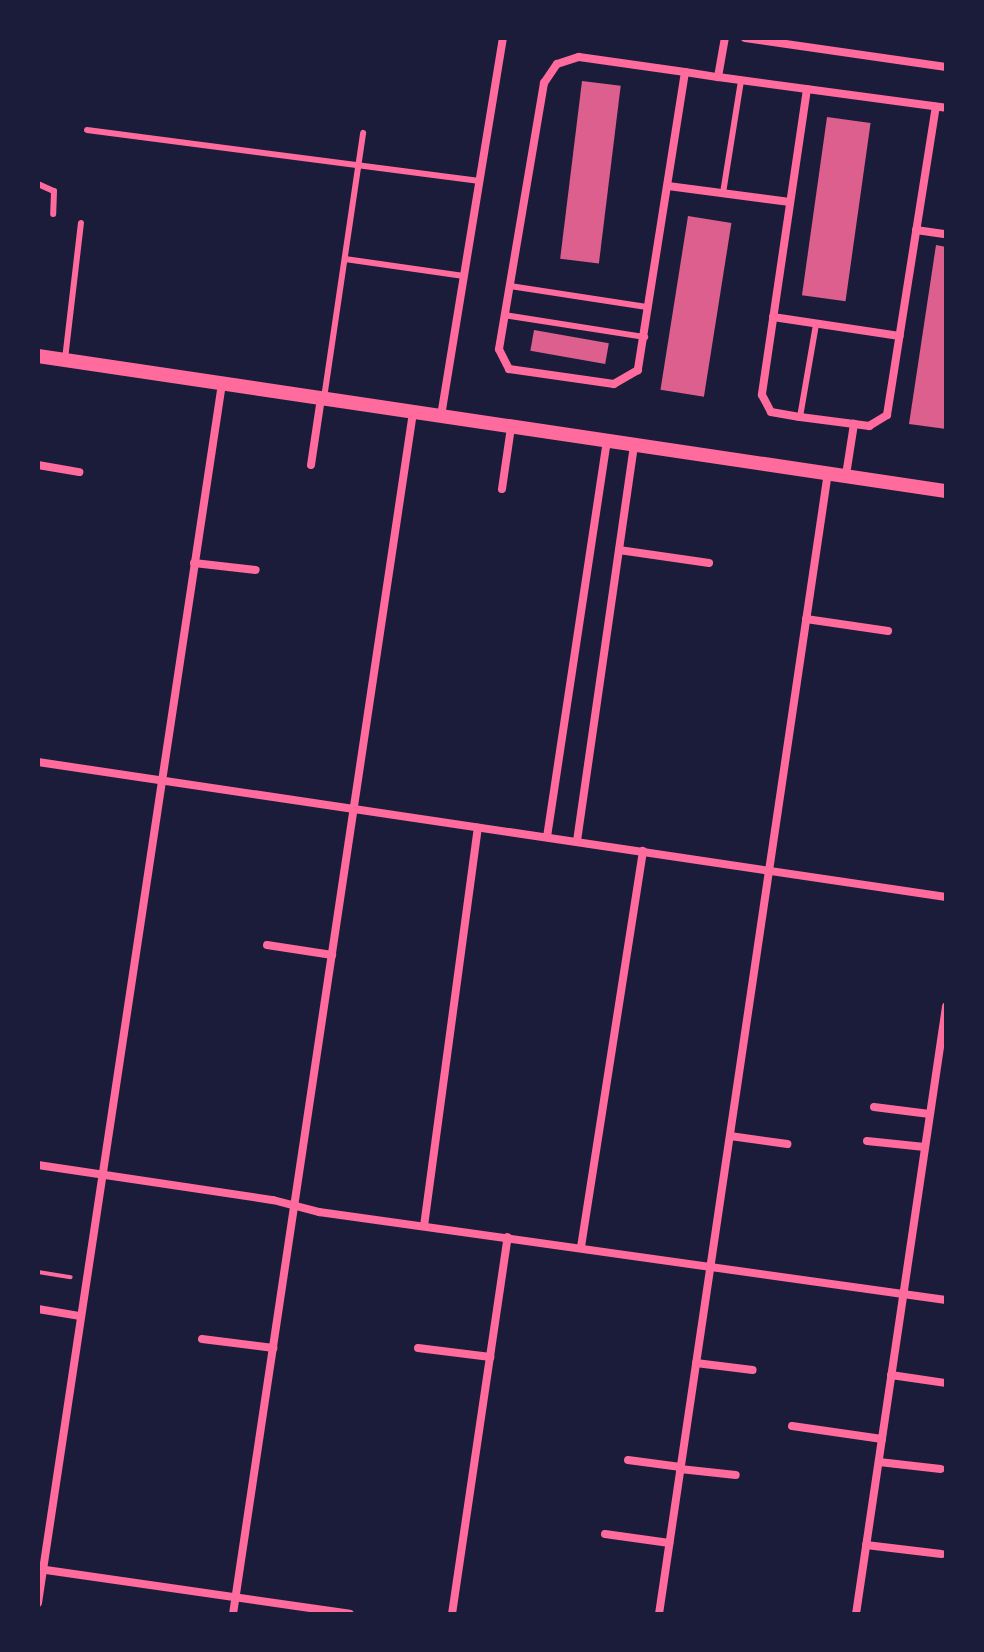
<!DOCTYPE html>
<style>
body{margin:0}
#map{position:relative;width:984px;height:1652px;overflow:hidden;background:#1b1b3a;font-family:"Exo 2",sans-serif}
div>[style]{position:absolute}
.building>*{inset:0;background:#dd5f8e;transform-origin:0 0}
.path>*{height:4px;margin:-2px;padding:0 2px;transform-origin:2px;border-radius:2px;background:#ff6b9d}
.service>*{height:6px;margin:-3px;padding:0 3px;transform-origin:3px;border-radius:3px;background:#ff6b9d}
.minor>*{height:8px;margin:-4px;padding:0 4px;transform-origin:4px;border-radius:4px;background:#ff6b9d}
.tertiary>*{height:14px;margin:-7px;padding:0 7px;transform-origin:7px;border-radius:7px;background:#ff6b9d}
span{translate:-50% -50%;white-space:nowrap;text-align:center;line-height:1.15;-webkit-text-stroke:8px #1b1b3a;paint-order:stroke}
.frame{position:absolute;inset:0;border:40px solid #1b1b3a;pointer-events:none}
</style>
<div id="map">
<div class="building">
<i style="left:582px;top:81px;width:39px;height:179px;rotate:7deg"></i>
<i style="left:827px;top:117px;width:44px;height:180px;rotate:8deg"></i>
<i style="left:688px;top:216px;width:44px;height:176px;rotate:9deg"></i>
<i style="clip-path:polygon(936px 245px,946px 247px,946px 429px,909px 424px)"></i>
<i style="left:534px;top:330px;width:76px;height:21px;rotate:10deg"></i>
</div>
<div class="path">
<i style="left:38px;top:1272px;width:33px;rotate:9deg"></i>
</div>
<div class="service">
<i style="left:87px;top:130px;width:396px;rotate:7.4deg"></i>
<i style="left:38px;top:184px;width:17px;rotate:24deg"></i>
<i style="left:54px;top:191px;width:23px;rotate:92deg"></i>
<i style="left:723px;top:193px;width:114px;rotate:-80.9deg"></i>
<i style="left:345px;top:259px;width:120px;rotate:8.1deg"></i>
<i style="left:510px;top:286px;width:140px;rotate:8.7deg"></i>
<i style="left:504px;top:315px;width:143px;rotate:8.9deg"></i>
<i style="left:65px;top:359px;width:137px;rotate:-83.3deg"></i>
<i style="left:324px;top:398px;width:268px;rotate:-81.6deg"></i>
<i style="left:800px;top:417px;width:94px;rotate:-80.2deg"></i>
</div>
<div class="minor">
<i style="left:745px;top:38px;width:203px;rotate:8.2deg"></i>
<i style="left:685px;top:72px;width:302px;rotate:99deg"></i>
<i style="left:638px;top:370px;width:28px;rotate:150deg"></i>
<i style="left:614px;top:384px;width:106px;rotate:-171.9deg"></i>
<i style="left:509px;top:369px;width:22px;rotate:-117deg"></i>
<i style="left:499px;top:349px;width:270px;rotate:-80.4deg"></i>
<i style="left:544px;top:83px;width:23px;rotate:-56deg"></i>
<i style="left:557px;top:64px;width:23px;rotate:-18deg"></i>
<i style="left:579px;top:57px;width:107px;rotate:8.1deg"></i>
<i style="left:685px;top:72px;width:33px;rotate:9deg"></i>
<i style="left:718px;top:77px;width:230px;rotate:7.7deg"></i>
<i style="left:718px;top:77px;width:40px;rotate:-80deg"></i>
<i style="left:807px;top:89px;width:309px;rotate:98.4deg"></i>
<i style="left:762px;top:395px;width:19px;rotate:62deg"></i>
<i style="left:771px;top:412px;width:29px;rotate:10deg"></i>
<i style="left:800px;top:417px;width:70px;rotate:7.4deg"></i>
<i style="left:869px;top:426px;width:21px;rotate:-31deg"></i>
<i style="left:887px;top:415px;width:312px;rotate:-81deg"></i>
<i style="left:668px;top:186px;width:123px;rotate:7.5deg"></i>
<i style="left:916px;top:230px;width:30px;rotate:8deg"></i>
<i style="left:773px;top:317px;width:128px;rotate:8.5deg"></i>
<i style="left:441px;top:416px;width:383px;rotate:-80.7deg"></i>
<i style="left:38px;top:465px;width:42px;rotate:9.7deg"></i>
<i style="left:311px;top:465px;width:68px;rotate:-81.5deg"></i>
<i style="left:846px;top:475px;width:52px;rotate:-81.1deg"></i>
<i style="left:502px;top:489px;width:63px;rotate:-81.7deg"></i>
<i style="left:619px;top:550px;width:91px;rotate:8.2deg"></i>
<i style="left:194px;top:563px;width:62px;rotate:6.4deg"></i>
<i style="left:806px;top:619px;width:83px;rotate:8.3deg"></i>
<i style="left:38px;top:762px;width:918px;rotate:8.46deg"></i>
<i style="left:547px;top:837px;width:401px;rotate:-81.4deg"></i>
<i style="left:577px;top:841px;width:400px;rotate:-81.8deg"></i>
<i style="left:267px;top:945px;width:66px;rotate:8.7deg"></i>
<i style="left:874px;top:1107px;width:56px;rotate:7.1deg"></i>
<i style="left:730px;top:1136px;width:58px;rotate:8deg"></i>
<i style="left:867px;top:1141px;width:58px;rotate:5.9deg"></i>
<i style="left:38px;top:1165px;width:238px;rotate:8.5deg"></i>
<i style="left:273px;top:1200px;width:48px;rotate:14.6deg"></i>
<i style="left:319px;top:1212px;width:633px;rotate:7.99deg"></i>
<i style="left:424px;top:1226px;width:402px;rotate:-82.3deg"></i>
<i style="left:581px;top:1247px;width:401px;rotate:-81.1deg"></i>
<i style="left:38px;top:1309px;width:43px;rotate:9.5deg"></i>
<i style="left:202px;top:1339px;width:72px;rotate:7.2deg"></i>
<i style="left:418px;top:1348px;width:73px;rotate:7.1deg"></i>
<i style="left:696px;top:1363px;width:57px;rotate:7deg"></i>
<i style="left:891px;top:1375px;width:56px;rotate:8.3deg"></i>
<i style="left:792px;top:1426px;width:91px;rotate:8.2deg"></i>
<i style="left:628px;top:1460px;width:53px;rotate:7.5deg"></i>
<i style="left:879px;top:1462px;width:62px;rotate:6.4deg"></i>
<i style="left:680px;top:1469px;width:56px;rotate:6.1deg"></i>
<i style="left:605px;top:1534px;width:65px;rotate:8deg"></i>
<i style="left:866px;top:1545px;width:76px;rotate:6.8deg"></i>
<i style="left:39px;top:1569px;width:314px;rotate:8.2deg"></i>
<i style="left:38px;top:1603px;width:1234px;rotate:-81.42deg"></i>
<i style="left:233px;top:1614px;width:1215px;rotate:-81.48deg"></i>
<i style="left:452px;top:1614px;width:381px;rotate:-81.6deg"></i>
<i style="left:659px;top:1614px;width:1154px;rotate:-81.58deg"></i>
<i style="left:856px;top:1614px;width:614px;rotate:-81.57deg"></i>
</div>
<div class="tertiary">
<i style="left:38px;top:356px;width:918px;rotate:8.46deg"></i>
</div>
<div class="frame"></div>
</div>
